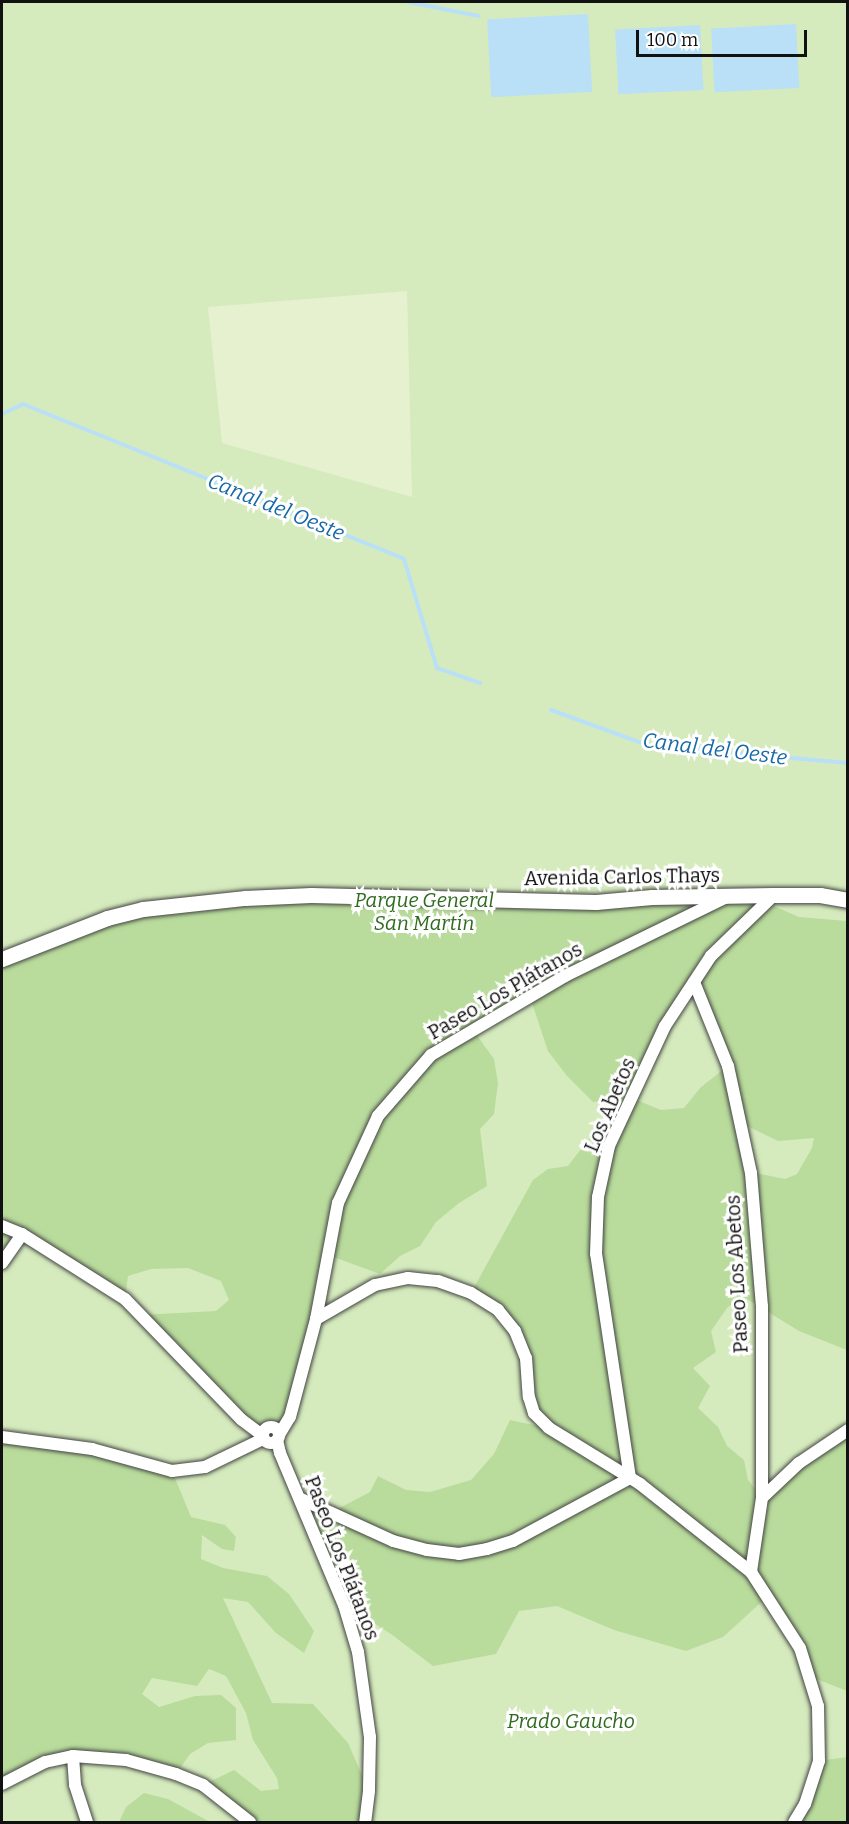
<!DOCTYPE html>
<meta charset="utf-8">
<style>
body{margin:0}
#map{position:relative;width:849px;height:1824px;overflow:hidden;background:#fffdf5;font-family:Bitter,serif}
div>[style]{position:absolute}
.green>*{inset:0;background:#d5ebbd;transform-origin:0 0}
.forest>*{inset:0;background:#b9dc9c}
.pitch>*{inset:0;background:#e6f2cf}
.water>*{inset:0;background:#b9e0f7;transform-origin:0 0}
.stream>*{height:4px;margin:-2px;padding:0 2px;transform-origin:2px;border-radius:2px;background:#b9e0f7}
.roads{filter:drop-shadow(0 0 2px #444) drop-shadow(0 0 2px #444)}
.minor>*{height:12px;margin:-6px;padding:0 6px;transform-origin:6px;border-radius:6px;background:#fff}
.minor>.ring{margin:-6px;padding:0;box-sizing:content-box;background:none;border:12px solid #fff;border-radius:50%}
.tertiary>*{height:15px;margin:-7.5px;padding:0 7.5px;transform-origin:7.5px;border-radius:7.5px;background:#fff}
span{translate:-50% -50%;white-space:nowrap;text-align:center;line-height:1.15;-webkit-text-stroke:6px #fff;paint-order:stroke}
.street-label{font-size:20px;color:#111}
.park-label{font-size:20px;color:#2f6b1f;font-style:italic}
.water-label{font-size:21px;color:#1768a6;font-style:italic}
.frame{position:absolute;inset:0;border:3px solid #111;pointer-events:none}
.scale{position:absolute;left:636px;top:30px;width:171px;height:27px;box-sizing:border-box;border:3px solid #111;border-top:0;padding-left:8px;font-size:18px;line-height:21px;white-space:nowrap;color:#111;-webkit-text-stroke:4px #fff;paint-order:stroke}
</style>
<div id="map">
<div class="green">
<i style="left:2px;top:2px;width:845px;height:1820px"></i>
</div>
<div class="forest">
<i style="clip-path:polygon(evenodd,652px 897px,767px 903px,799px 917px,847px 921px,847px 1350px,799px 1331px,742px 1296px,727px 1308px,711px 1331px,716px 1352px,693px 1368px,710px 1386px,698px 1408px,718px 1427px,727px 1446px,744px 1460px,748px 1480px,762px 1498px,847px 1430px,847px 1691px,809px 1676px,767px 1597px,723px 1637px,686px 1651px,614px 1630px,557px 1606px,519px 1611px,496px 1654px,433px 1666px,391px 1634px,344px 1605px,301px 1499px,330px 1513px,370px 1492px,378px 1476px,406px 1490px,430px 1492px,471px 1480px,494px 1454px,510px 1420px,548px 1428px,534px 1413px,515px 1331px,471px 1293px,533px 1180px,548px 1169px,568px 1166px,590px 1137px,609px 1146px,631px 1098px,593px 1102px,567px 1076px,548px 1051px,530px 997px,473px 1030px,494px 1059px,498px 1083px,494px 1114px,480px 1129px,487px 1186px,459px 1203px,436px 1222px,420px 1246px,400px 1256px,380px 1274px,328px 1255px,290px 1417px,275px 1427px,265px 1429px,245px 1422px,140px 1315px,216px 1311px,229px 1300px,221px 1281px,188px 1268px,151px 1269px,128px 1276px,125px 1299px,23px 1234px,2px 1263px,2px 959px,107px 918px,194px 903px,652px 897px,694px 983px,728px 1066px,701px 1087px,684px 1108px,661px 1110px,632px 1098px,694px 983px,652px 897px,741px 1123px,778px 1141px,814px 1138px,812px 1148px,797px 1174px,785px 1179px,751px 1172px,741px 1123px)"></i>
<i style="clip-path:polygon(2px 1437px,172px 1471px,191px 1517px,225px 1525px,236px 1537px,234px 1551px,222px 1549px,202px 1535px,201px 1559px,223px 1568px,267px 1576px,289px 1594px,314px 1631px,304px 1653px,276px 1633px,248px 1602px,223px 1598px,272px 1703px,313px 1704px,348px 1743px,369px 1791px,365px 1822px,250px 1822px,203px 1785px,234px 1770px,261px 1791px,279px 1789px,277px 1778px,253px 1740px,246px 1713px,226px 1676px,209px 1669px,197px 1686px,152px 1678px,142px 1694px,159px 1707px,195px 1696px,221px 1695px,236px 1708px,236px 1740px,208px 1743px,190px 1754px,176px 1774px,73px 1756px,2px 1784px)"></i>
<i style="clip-path:polygon(847px 1757px,847px 1822px,794px 1822px,819px 1761px)"></i>
<i style="clip-path:polygon(144px 1793px,168px 1799px,210px 1822px,119px 1822px,126px 1807px)"></i>
</div>
<div class="pitch">
<i style="clip-path:polygon(407px 291px,412px 497px,222px 443px,208px 307px)"></i>
</div>
<div class="water">
<i style="left:588px;top:14px;width:78px;height:101px;rotate:87deg"></i>
<i style="left:796px;top:24px;width:64px;height:85px;rotate:87deg"></i>
<i style="left:700px;top:25px;width:65px;height:85px;rotate:87deg"></i>
</div>
<div class="stream">
<i style="left:408px;top:2px;width:72px;rotate:11.2deg"></i>
<i style="left:2px;top:414px;width:23px;rotate:-25deg"></i>
<i style="left:23px;top:404px;width:411px;rotate:22.1deg"></i>
<i style="left:404px;top:559px;width:114px;rotate:73.2deg"></i>
<i style="left:437px;top:668px;width:46px;rotate:19.2deg"></i>
<i style="left:551px;top:710px;width:102px;rotate:20deg"></i>
<i style="left:647px;top:745px;width:202px;rotate:5.1deg"></i>
</div>
<div class="roads">
<div class="minor">
<i style="left:694px;top:982px;width:91px;rotate:68deg"></i>
<i style="left:728px;top:1066px;width:109px;rotate:77.9deg"></i>
<i style="left:751px;top:1173px;width:133px;rotate:85.3deg"></i>
<i style="left:762px;top:1306px;width:192px;rotate:90deg"></i>
<i style="left:762px;top:1498px;width:75px;rotate:98.5deg"></i>
<i style="left:2px;top:1226px;width:22px;rotate:22deg"></i>
<i style="left:22px;top:1234px;width:122px;rotate:32.3deg"></i>
<i style="left:125px;top:1299px;width:168px;rotate:46deg"></i>
<i style="left:242px;top:1420px;width:25px;rotate:37deg"></i>
<i style="left:2px;top:1263px;width:35px;rotate:-55deg"></i>
<i style="left:316px;top:1319px;width:68px;rotate:-30deg"></i>
<i style="left:375px;top:1285px;width:34px;rotate:-12deg"></i>
<i style="left:408px;top:1278px;width:30px;rotate:6deg"></i>
<i style="left:438px;top:1281px;width:35px;rotate:20deg"></i>
<i style="left:471px;top:1293px;width:32px;rotate:32deg"></i>
<i style="left:498px;top:1310px;width:27px;rotate:51deg"></i>
<i style="left:515px;top:1331px;width:29px;rotate:68deg"></i>
<i style="left:526px;top:1358px;width:39px;rotate:86deg"></i>
<i style="left:529px;top:1397px;width:17px;rotate:73deg"></i>
<i style="left:534px;top:1413px;width:21px;rotate:45deg"></i>
<i style="left:549px;top:1428px;width:107px;rotate:31.6deg"></i>
<i style="left:640px;top:1484px;width:142px;rotate:38.4deg"></i>
<i style="left:751px;top:1572px;width:90px;rotate:57.2deg"></i>
<i style="left:800px;top:1648px;width:61px;rotate:72.8deg"></i>
<i style="left:818px;top:1706px;width:55px;rotate:89deg"></i>
<i style="left:819px;top:1761px;width:45px;rotate:108deg"></i>
<i style="left:805px;top:1804px;width:21px;rotate:121deg"></i>
<i class="ring" style="left:263px;top:1427px;width:4px;height:4px"></i>
<i style="left:279px;top:1435px;width:21px;rotate:-59deg"></i>
<i style="left:290px;top:1417px;width:101px;rotate:-75.1deg"></i>
<i style="left:316px;top:1319px;width:118px;rotate:-79.3deg"></i>
<i style="left:338px;top:1203px;width:96px;rotate:-65.3deg"></i>
<i style="left:378px;top:1116px;width:81px;rotate:-49deg"></i>
<i style="left:431px;top:1055px;width:156px;rotate:-30.5deg"></i>
<i style="left:565px;top:976px;width:180px;rotate:-26deg"></i>
<i style="left:2px;top:1437px;width:91px;rotate:7.6deg"></i>
<i style="left:92px;top:1449px;width:83px;rotate:15.4deg"></i>
<i style="left:172px;top:1471px;width:33px;rotate:-7deg"></i>
<i style="left:205px;top:1467px;width:64px;rotate:-25.8deg"></i>
<i style="left:277px;top:1440px;width:13px;rotate:77deg"></i>
<i style="left:280px;top:1453px;width:165px;rotate:67.2deg"></i>
<i style="left:344px;top:1605px;width:49px;rotate:73.4deg"></i>
<i style="left:358px;top:1652px;width:86px;rotate:82deg"></i>
<i style="left:370px;top:1737px;width:54px;rotate:91.1deg"></i>
<i style="left:369px;top:1791px;width:31px;rotate:97deg"></i>
<i style="left:630px;top:1478px;width:227px;rotate:-98.6deg"></i>
<i style="left:596px;top:1254px;width:57px;rotate:-88deg"></i>
<i style="left:598px;top:1197px;width:52px;rotate:-77.8deg"></i>
<i style="left:609px;top:1146px;width:132px;rotate:-65deg"></i>
<i style="left:665px;top:1026px;width:84px;rotate:-56.7deg"></i>
<i style="left:711px;top:956px;width:88px;rotate:-44.1deg"></i>
<i style="left:762px;top:1498px;width:51px;rotate:-43.4deg"></i>
<i style="left:799px;top:1463px;width:59px;rotate:-34deg"></i>
<i style="left:301px;top:1499px;width:101px;rotate:24.5deg"></i>
<i style="left:393px;top:1541px;width:35px;rotate:15deg"></i>
<i style="left:427px;top:1550px;width:32px;rotate:7deg"></i>
<i style="left:459px;top:1554px;width:28px;rotate:-10deg"></i>
<i style="left:487px;top:1549px;width:27px;rotate:-17deg"></i>
<i style="left:513px;top:1541px;width:133px;rotate:-28.3deg"></i>
<i style="left:73px;top:1756px;width:29px;rotate:86deg"></i>
<i style="left:75px;top:1785px;width:39px;rotate:72deg"></i>
<i style="left:2px;top:1784px;width:48px;rotate:-27.1deg"></i>
<i style="left:45px;top:1762px;width:29px;rotate:-12deg"></i>
<i style="left:73px;top:1756px;width:53px;rotate:4.3deg"></i>
<i style="left:126px;top:1760px;width:52px;rotate:15.6deg"></i>
<i style="left:176px;top:1774px;width:29px;rotate:22deg"></i>
<i style="left:203px;top:1785px;width:60px;rotate:38.2deg"></i>
</div>
<div class="tertiary">
<i style="left:2px;top:959px;width:113px;rotate:-21.3deg"></i>
<i style="left:107px;top:918px;width:37px;rotate:-14deg"></i>
<i style="left:143px;top:909px;width:103px;rotate:-6.2deg"></i>
<i style="left:245px;top:898px;width:66px;rotate:-2.6deg"></i>
<i style="left:311px;top:895px;width:285px;rotate:1.4deg"></i>
<i style="left:596px;top:902px;width:56px;rotate:-5.1deg"></i>
<i style="left:652px;top:897px;width:122px;rotate:-0.9deg"></i>
<i style="left:774px;top:895px;width:46px"></i>
<i style="left:820px;top:895px;width:28px;rotate:10deg"></i>
</div>
</div>
<div class="street-label">
<span style="left:622px;top:877px;rotate:-1deg">Avenida Carlos Thays</span>
<span style="left:505px;top:991px;rotate:-30deg">Paseo Los Plátanos</span>
<span style="left:610px;top:1105px;rotate:-67deg">Los Abetos</span>
<span style="left:737px;top:1274px;rotate:-93deg">Paseo Los Abetos</span>
<span style="left:342px;top:1558px;rotate:69deg">Paseo Los Plátanos</span>
</div>
<div class="park-label">
<span style="left:424px;top:912px">Parque General<br>San Martín</span>
<span style="left:571px;top:1721px">Prado Gaucho</span>
</div>
<div class="water-label">
<span style="left:276px;top:507px;rotate:22deg">Canal del Oeste</span>
<span style="left:715px;top:749px;rotate:7deg">Canal del Oeste</span>
</div>
<div class="frame"></div>
<div class="scale">100 m</div>
</div>
